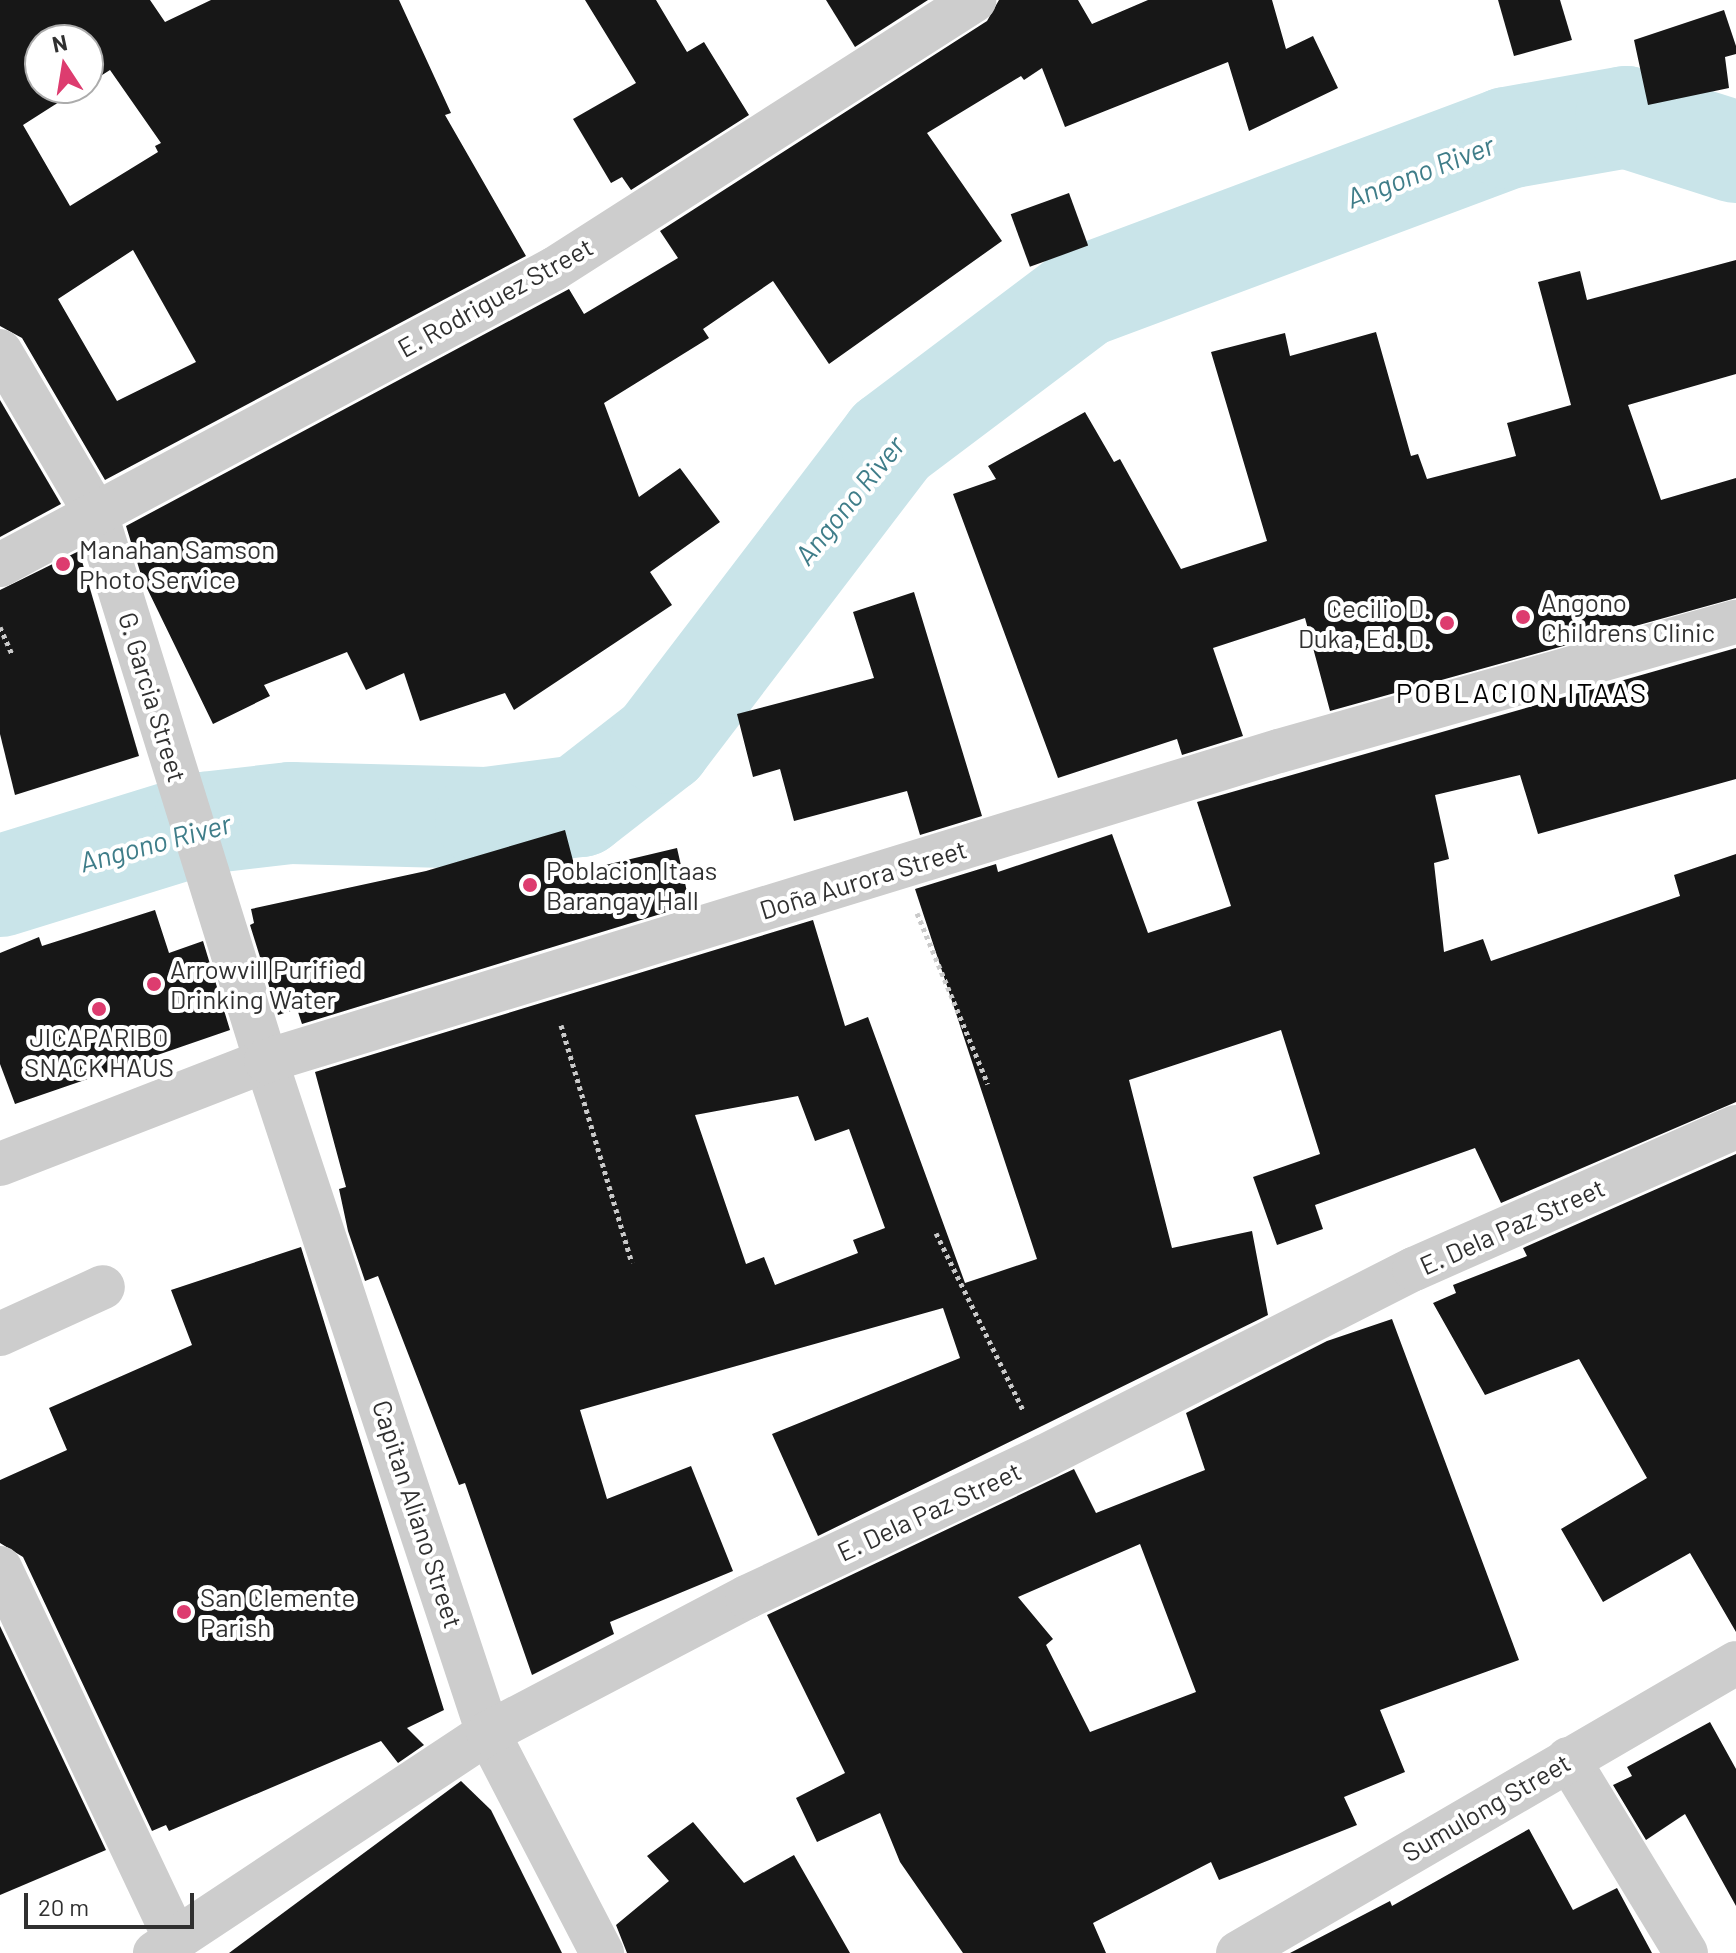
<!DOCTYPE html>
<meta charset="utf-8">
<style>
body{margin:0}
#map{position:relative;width:1736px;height:1953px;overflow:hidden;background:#fff;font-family:Barlow,sans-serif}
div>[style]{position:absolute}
.river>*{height:102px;margin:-51px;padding:0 51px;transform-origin:51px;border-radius:51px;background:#c9e4e9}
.building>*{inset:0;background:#171717;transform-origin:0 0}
.path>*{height:5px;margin-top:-2.5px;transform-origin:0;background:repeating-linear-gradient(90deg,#cacaca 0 4px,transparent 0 8px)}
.minor>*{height:44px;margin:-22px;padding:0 22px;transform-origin:22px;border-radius:22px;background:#cdcdcd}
.dots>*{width:22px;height:22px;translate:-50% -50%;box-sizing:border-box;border:4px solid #fff;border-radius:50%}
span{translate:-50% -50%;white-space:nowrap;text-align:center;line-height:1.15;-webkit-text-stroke:8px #fff;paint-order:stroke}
.street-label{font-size:26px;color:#303030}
.poi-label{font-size:26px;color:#303030}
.left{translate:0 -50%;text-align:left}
.right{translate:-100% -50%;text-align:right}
.water-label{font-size:28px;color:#3f7d89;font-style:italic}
.neighbourhood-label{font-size:28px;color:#000;letter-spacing:2px}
.north{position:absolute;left:24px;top:24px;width:80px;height:80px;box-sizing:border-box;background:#fff;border:2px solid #acacac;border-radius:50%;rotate:348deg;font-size:22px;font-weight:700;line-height:32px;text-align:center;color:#303030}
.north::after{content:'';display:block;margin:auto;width:28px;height:36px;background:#dd3c6f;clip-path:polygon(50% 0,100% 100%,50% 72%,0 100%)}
.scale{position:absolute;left:24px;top:1893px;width:170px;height:36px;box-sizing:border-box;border:4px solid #303030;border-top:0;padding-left:10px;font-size:24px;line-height:28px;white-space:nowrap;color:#303030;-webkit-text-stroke:6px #fff;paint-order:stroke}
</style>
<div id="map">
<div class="river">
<i style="left:0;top:886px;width:214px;rotate:-17.2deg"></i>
<i style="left:204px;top:823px;width:88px;rotate:-6.6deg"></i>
<i style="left:291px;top:813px;width:195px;rotate:1.5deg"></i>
<i style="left:486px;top:818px;width:95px;rotate:-7.3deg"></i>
<i style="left:580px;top:806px;width:103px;rotate:-37.9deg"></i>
<i style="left:661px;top:743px;width:380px;rotate:-52.7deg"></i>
<i style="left:891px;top:441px;width:239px;rotate:-37deg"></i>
<i style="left:1082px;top:297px;width:454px;rotate:-20.5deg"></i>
<i style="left:1507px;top:138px;width:121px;rotate:-10deg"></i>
<i style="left:1626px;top:117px;width:115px;rotate:17.7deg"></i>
</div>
<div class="building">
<i style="clip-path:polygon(evenodd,0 0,150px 0,165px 22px,211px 0,399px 0,451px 113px,445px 115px,526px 256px,105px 480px,22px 338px,0 326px,0 0,40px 40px,88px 40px,88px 84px,110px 70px,161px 143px,155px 146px,158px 152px,70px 206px,23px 125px,81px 88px,40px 88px,40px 40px,0 0,133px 250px,196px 362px,117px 401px,58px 299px,133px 250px)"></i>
<i style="clip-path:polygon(585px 0,656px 0,687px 52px,704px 42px,749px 115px,631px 190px,622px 177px,611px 183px,573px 119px,636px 83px)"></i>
<i style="clip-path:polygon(826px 0,928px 0,855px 47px)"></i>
<i style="clip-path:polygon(999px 0,1078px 0,1092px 24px,1148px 0,1272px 0,1286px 49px,1313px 36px,1338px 88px,1249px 131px,1228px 62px,1065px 127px,1042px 68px,1024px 80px,1021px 76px,927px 133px,1002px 241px,829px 364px,773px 281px,703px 329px,709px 338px,604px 403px,639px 497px,680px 468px,720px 522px,650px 572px,672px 605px,514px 710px,505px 693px,420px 721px,404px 673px,366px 690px,347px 652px,264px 685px,270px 696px,213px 724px,142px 578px,126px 526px,569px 289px,584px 314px,678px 258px,660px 231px,987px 21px)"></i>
<i style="clip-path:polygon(1498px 0,1560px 0,1572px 40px,1514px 56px)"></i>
<i style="clip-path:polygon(1724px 10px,1736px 46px,1736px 54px,1725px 57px,1729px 88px,1648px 105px,1634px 40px)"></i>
<i style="left:1069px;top:193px;width:56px;height:62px;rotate:70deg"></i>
<i style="clip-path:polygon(1736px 260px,1736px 374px,1628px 405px,1661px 500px,1736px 478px,1736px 598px,1330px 711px,1305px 618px,1213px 648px,1243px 736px,1182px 755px,1177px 739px,1058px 778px,953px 494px,996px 479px,988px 466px,1085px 412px,1114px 462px,1120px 459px,1181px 569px,1267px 541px,1211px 352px,1285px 333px,1290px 356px,1376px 332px,1411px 456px,1418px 454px,1427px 479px,1516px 456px,1507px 423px,1571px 405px,1538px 282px,1580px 271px,1587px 300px)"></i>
<i style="clip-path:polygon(0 400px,61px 504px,0 537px)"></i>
<i style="clip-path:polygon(79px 551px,139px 756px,15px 795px,0 734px,0 590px)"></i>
<i style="clip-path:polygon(914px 592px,982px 816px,920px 835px,907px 791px,794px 821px,780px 769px,753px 777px,737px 714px,874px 678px,853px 612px)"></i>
<i style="clip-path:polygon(evenodd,1736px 648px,1736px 779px,1538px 834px,1520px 775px,1435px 795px,1449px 859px,1434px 863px,1444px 952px,1483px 939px,1491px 961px,1680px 896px,1674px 875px,1736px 854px,1736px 1102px,1501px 1203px,1475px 1148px,1315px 1205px,1323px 1229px,1277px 1245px,1253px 1177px,1320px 1154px,1281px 1030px,1129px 1080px,1172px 1248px,1252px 1231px,1268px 1315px,818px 1536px,772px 1434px,960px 1358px,943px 1308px,580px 1410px,607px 1499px,691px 1466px,733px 1571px,610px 1622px,614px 1634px,532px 1675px,465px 1483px,459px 1485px,378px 1276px,365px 1281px,348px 1231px,339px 1189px,346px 1187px,315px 1072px,813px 920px,845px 1026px,868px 1017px,965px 1283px,1037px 1259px,915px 889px,996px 864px,998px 872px,1112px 834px,1148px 933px,1231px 906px,1197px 802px,1736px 648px,798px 1096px,815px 1141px,849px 1129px,885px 1228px,853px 1240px,858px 1253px,775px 1285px,764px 1257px,746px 1264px,695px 1115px,798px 1096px)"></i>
<i style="clip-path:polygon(565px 830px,576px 872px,677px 848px,690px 905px,302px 1024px,297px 1009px,278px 1015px,250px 925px,254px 923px,251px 909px,426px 871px)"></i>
<i style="clip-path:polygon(155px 910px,169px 953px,203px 941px,230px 1030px,15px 1104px,0 1064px,0 953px,39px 937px,42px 946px)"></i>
<i style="clip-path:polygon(1736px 1154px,1736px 1632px,1690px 1553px,1603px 1602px,1561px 1529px,1647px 1478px,1579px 1359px,1485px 1395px,1433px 1303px,1456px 1293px,1453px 1285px,1527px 1256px,1523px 1248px)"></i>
<i style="clip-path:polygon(301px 1247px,444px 1710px,407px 1728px,424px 1745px,398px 1763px,381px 1741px,169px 1831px,166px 1825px,152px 1831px,23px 1557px,0 1543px,0 1480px,67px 1450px,49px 1408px,192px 1345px,171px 1290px)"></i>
<i style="clip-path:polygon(evenodd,1392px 1319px,1519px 1660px,1380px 1710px,1405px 1772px,1344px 1797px,1357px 1825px,1219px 1880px,1211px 1862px,1093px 1923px,1106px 1953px,963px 1953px,900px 1862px,880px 1813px,817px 1842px,796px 1798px,845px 1773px,767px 1615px,1074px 1469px,1096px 1513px,1205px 1470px,1186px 1413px,1327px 1341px,1392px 1319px,1140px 1544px,1196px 1692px,1090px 1732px,1046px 1645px,1053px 1639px,1018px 1597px,1140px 1544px)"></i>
<i style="clip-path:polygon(0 1626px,106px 1850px,0 1895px)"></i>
<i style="clip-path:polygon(1710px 1722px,1736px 1769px,1736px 1906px,1685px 1814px,1646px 1840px,1613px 1785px,1632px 1776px,1627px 1767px)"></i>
<i style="clip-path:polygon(461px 1781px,491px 1810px,562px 1953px,229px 1953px)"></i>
<i style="clip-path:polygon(693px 1822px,744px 1883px,794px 1855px,850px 1953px,627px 1953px,616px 1925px,669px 1881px,647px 1856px)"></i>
<i style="clip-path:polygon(1529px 1829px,1573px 1910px,1617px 1888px,1652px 1953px,1290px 1953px,1390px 1901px,1392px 1906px)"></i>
</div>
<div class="path">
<i style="left:0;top:627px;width:30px;rotate:66deg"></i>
<i style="left:917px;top:913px;width:185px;rotate:67.5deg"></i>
<i style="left:561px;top:1025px;width:248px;rotate:73.4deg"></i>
<i style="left:936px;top:1233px;width:199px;rotate:63.8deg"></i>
</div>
<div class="minor">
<i style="left:0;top:351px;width:189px;rotate:59.5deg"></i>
<i style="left:96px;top:514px;width:573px;rotate:72.74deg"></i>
<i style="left:266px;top:1061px;width:708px;rotate:71.72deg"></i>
<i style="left:488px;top:1733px;width:248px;rotate:62.6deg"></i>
<i style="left:0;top:565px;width:628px;rotate:-28.12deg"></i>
<i style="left:554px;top:269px;width:499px;rotate:-32.6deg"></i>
<i style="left:0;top:1164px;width:285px;rotate:-21.2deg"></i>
<i style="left:266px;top:1061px;width:1059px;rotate:-17.02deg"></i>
<i style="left:1279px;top:751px;width:475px;rotate:-15.8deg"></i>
<i style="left:0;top:1334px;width:113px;rotate:-24.5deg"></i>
<i style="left:0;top:1568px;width:409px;rotate:64.7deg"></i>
<i style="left:1568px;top:1759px;width:227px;rotate:58.7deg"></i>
<i style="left:155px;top:1953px;width:399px;rotate:-33.5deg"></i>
<i style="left:488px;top:1733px;width:293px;rotate:-27.7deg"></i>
<i style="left:747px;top:1597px;width:330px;rotate:-25.3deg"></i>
<i style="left:1045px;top:1456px;width:414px;rotate:-26.9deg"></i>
<i style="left:1414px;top:1269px;width:352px;rotate:-23.8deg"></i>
<i style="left:1238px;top:1953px;width:576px;rotate:-30.21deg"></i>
</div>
<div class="dots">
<i style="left:63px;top:564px;background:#dd3c6f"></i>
<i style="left:1523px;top:617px;background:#dd3c6f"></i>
<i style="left:1447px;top:623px;background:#dd3c6f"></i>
<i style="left:530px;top:885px;background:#dd3c6f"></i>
<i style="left:154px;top:984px;background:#dd3c6f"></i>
<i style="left:99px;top:1009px;background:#dd3c6f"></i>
<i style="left:184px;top:1612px;background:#dd3c6f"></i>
</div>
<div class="street-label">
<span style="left:495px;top:297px;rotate:-29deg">E. Rodriguez Street</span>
<span style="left:153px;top:697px;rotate:73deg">G. Garcia Street</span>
<span style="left:863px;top:879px;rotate:-17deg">Doña Aurora Street</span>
<span style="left:1512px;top:1226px;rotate:-24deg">E. Dela Paz Street</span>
<span style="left:929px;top:1511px;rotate:-25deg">E. Dela Paz Street</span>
<span style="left:418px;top:1514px;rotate:72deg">Capitan Aliano Street</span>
<span style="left:1486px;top:1807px;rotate:-30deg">Sumulong Street</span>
</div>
<div class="poi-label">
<span class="left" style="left:79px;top:564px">Manahan Samson<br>Photo Service</span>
<span class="left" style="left:1541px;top:617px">Angono<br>Childrens Clinic</span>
<span class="right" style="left:1431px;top:623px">Cecilio D.<br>Duka, Ed. D.</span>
<span class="left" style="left:546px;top:885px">Poblacion Itaas<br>Barangay Hall</span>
<span class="left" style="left:170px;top:984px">Arrowvill Purified<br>Drinking Water</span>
<span style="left:99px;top:1052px">JICAPARIBO<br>SNACK HAUS</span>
<span class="left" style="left:200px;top:1612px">San Clemente<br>Parish</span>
</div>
<div class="water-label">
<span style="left:1420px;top:171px;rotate:-21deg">Angono River</span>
<span style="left:849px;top:500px;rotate:-51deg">Angono River</span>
<span style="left:155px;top:842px;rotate:-15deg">Angono River</span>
</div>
<div class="neighbourhood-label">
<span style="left:1522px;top:692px">POBLACION ITAAS</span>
</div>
<div class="north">N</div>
<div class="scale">20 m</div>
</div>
